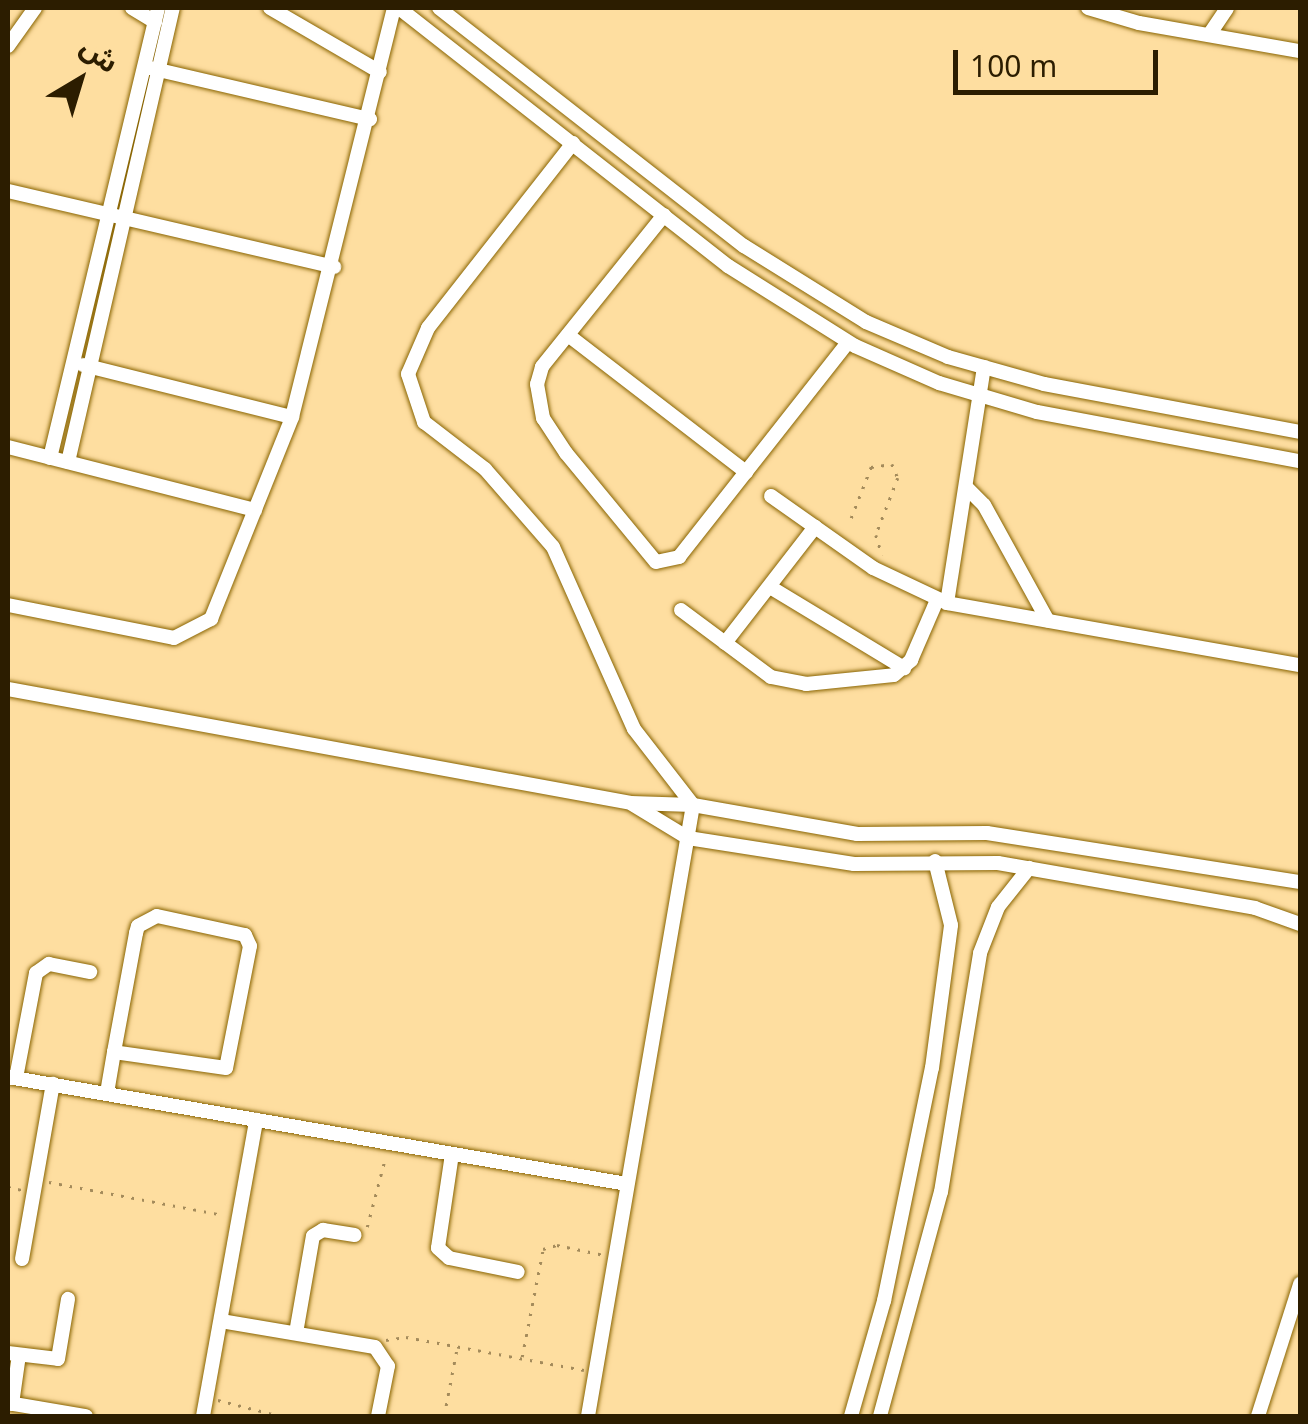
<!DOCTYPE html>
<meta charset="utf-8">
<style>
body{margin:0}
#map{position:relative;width:1308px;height:1424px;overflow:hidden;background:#fedea0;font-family:Georgia,"Noto Sans Arabic",serif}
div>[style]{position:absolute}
.path>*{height:2.5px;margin-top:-1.25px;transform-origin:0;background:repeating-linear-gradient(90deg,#a48b5b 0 2.5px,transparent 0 10.5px)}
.roads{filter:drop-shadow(0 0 2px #896401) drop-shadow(0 0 2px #896401)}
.minor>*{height:14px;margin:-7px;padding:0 7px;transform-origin:7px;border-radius:7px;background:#fff}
span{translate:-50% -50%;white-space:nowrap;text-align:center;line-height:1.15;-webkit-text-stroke:8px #fedea0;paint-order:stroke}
.frame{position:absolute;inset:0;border:10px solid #2c1d00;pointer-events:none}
.north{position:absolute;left:30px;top:30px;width:100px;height:100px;-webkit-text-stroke:8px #fedea0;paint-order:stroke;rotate:38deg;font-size:28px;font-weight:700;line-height:40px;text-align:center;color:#2c1d00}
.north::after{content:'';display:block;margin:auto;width:35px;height:45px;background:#2c1d00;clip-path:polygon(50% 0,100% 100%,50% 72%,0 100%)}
.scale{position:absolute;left:953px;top:50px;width:205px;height:45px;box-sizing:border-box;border:5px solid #2c1d00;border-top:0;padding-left:12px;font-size:30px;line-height:35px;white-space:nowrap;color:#2c1d00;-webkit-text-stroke:8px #fedea0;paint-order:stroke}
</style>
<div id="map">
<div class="path">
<i style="left:851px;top:518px;width:55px;rotate:-68.6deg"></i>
<i style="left:871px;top:467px;width:21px;rotate:-8deg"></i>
<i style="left:892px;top:464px;width:15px;rotate:67deg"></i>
<i style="left:898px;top:478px;width:61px;rotate:111.1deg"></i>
<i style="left:876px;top:535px;width:21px;rotate:73deg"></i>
<i style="left:49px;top:1182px;width:177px;rotate:10.7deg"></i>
<i style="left:8px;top:1187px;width:14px;rotate:12deg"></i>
<i style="left:367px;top:1227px;width:70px;rotate:-75.2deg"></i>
<i style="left:386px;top:1340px;width:20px;rotate:-9deg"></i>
<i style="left:406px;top:1337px;width:181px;rotate:10.5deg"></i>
<i style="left:522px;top:1357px;width:110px;rotate:-79deg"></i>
<i style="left:543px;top:1249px;width:15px;rotate:-16deg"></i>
<i style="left:557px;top:1245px;width:48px;rotate:12deg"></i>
<i style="left:218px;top:1400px;width:64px;rotate:14.5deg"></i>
<i style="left:444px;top:1416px;width:69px;rotate:-79.2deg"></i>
</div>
<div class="roads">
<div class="minor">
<i style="left:132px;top:8px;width:27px;rotate:31deg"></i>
<i style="left:270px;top:8px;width:127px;rotate:30.2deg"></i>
<i style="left:399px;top:8px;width:418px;rotate:38.1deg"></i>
<i style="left:728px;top:266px;width:150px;rotate:32.2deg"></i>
<i style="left:855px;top:346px;width:92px;rotate:23.8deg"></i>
<i style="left:939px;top:383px;width:102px;rotate:16.5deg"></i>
<i style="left:1037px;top:412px;width:268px;rotate:10.6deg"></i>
<i style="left:439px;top:8px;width:387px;rotate:38deg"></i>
<i style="left:744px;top:246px;width:144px;rotate:31.9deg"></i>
<i style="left:866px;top:322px;width:89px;rotate:23.1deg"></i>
<i style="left:948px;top:357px;width:100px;rotate:15.7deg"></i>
<i style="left:1044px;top:384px;width:260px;rotate:10.6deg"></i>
<i style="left:1088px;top:8px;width:53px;rotate:16.4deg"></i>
<i style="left:1139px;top:23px;width:163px;rotate:9.9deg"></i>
<i style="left:1209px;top:35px;width:32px;rotate:-56deg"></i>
<i style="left:8px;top:46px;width:47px;rotate:-54.6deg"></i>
<i style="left:150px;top:68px;width:226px;rotate:13.1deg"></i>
<i style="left:573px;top:143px;width:235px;rotate:128.1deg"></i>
<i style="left:428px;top:328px;width:50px;rotate:113.5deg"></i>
<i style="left:408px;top:374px;width:51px;rotate:71.6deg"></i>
<i style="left:424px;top:422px;width:77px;rotate:37.6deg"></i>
<i style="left:485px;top:469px;width:103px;rotate:48.9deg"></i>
<i style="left:553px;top:547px;width:199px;rotate:66deg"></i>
<i style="left:634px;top:729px;width:96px;rotate:52.2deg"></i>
<i style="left:693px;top:805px;width:620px;rotate:99.75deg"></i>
<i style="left:8px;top:191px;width:335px;rotate:13.1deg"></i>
<i style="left:664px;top:215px;width:195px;rotate:128.8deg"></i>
<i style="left:542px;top:367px;width:18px;rotate:106deg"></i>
<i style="left:537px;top:384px;width:35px;rotate:80deg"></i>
<i style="left:543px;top:418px;width:42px;rotate:56.7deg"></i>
<i style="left:566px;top:453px;width:141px;rotate:50.5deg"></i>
<i style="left:656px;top:562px;width:24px;rotate:-12deg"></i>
<i style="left:679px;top:557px;width:273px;rotate:-51.8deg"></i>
<i style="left:568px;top:335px;width:225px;rotate:37.6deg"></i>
<i style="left:83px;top:365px;width:215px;rotate:14deg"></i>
<i style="left:8px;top:447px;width:255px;rotate:14.3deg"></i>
<i style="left:50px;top:458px;width:463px;rotate:-76.5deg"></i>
<i style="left:68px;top:462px;width:466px;rotate:-77deg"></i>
<i style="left:966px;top:487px;width:25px;rotate:45deg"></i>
<i style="left:984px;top:505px;width:132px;rotate:61.1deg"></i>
<i style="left:771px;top:496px;width:125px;rotate:35.2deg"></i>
<i style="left:873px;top:568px;width:82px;rotate:25.3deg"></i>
<i style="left:947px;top:603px;width:358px;rotate:10deg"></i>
<i style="left:770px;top:587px;width:157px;rotate:31.2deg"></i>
<i style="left:947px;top:603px;width:239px;rotate:-81.1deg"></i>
<i style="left:8px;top:605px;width:169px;rotate:11.2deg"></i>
<i style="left:174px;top:638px;width:42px;rotate:-27.2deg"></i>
<i style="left:211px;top:619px;width:218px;rotate:-68.1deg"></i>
<i style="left:292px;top:417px;width:422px;rotate:-76deg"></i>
<i style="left:681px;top:610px;width:112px;rotate:36.7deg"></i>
<i style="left:771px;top:677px;width:36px;rotate:11deg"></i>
<i style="left:806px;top:684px;width:88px;rotate:-5.8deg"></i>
<i style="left:894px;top:675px;width:23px;rotate:-41deg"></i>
<i style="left:911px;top:660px;width:65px;rotate:-66.6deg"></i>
<i style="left:725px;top:643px;width:147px;rotate:-52.2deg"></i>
<i style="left:8px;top:689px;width:633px;rotate:10.37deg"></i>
<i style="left:631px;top:803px;width:62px;rotate:1.8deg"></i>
<i style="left:693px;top:805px;width:167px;rotate:10deg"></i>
<i style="left:857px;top:834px;width:130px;rotate:-0.4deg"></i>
<i style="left:987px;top:833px;width:317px;rotate:8.9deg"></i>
<i style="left:632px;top:804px;width:66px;rotate:31.3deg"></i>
<i style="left:688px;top:838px;width:168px;rotate:8.9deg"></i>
<i style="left:854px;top:864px;width:144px;rotate:-0.4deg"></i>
<i style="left:998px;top:863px;width:261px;rotate:9.9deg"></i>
<i style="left:1255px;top:908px;width:48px;rotate:19.6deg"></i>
<i style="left:8px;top:1077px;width:628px;rotate:9.81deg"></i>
<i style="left:16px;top:1078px;width:107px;rotate:-79.2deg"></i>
<i style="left:36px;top:973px;width:16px;rotate:-35deg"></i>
<i style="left:49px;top:964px;width:42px;rotate:11deg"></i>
<i style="left:107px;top:1093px;width:42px;rotate:-80.3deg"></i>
<i style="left:114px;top:1052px;width:121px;rotate:-79.5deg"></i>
<i style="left:136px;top:933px;width:7px;rotate:-74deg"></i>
<i style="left:138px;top:926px;width:21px;rotate:-28deg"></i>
<i style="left:157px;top:916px;width:90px;rotate:12.2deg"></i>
<i style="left:245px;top:935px;width:12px;rotate:66deg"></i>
<i style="left:250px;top:946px;width:124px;rotate:101.1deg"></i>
<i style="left:226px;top:1068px;width:113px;rotate:-171.9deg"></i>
<i style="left:452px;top:1154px;width:95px;rotate:98.5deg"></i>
<i style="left:438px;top:1248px;width:15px;rotate:42deg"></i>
<i style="left:449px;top:1258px;width:70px;rotate:11.5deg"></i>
<i style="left:22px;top:1259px;width:178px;rotate:-80deg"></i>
<i style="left:221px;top:1321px;width:156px;rotate:9.6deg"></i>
<i style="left:375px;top:1347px;width:23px;rotate:56deg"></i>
<i style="left:388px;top:1366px;width:51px;rotate:101.3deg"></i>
<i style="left:296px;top:1333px;width:98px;rotate:-80.1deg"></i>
<i style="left:313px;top:1236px;width:12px;rotate:-31deg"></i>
<i style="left:323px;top:1230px;width:32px;rotate:9deg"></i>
<i style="left:8px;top:1353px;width:50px;rotate:6.8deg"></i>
<i style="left:58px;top:1359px;width:61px;rotate:-80.5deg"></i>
<i style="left:8px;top:1403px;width:79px;rotate:9.5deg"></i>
<i style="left:12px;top:1404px;width:49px;rotate:-81.9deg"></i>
<i style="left:203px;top:1416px;width:301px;rotate:-79.8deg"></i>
<i style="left:851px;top:1416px;width:120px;rotate:-74deg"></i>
<i style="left:884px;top:1301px;width:238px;rotate:-78.4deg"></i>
<i style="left:932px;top:1068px;width:144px;rotate:-82.4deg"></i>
<i style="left:951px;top:925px;width:66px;rotate:-104deg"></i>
<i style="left:880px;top:1416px;width:232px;rotate:-74.8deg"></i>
<i style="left:941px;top:1192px;width:242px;rotate:-80.7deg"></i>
<i style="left:980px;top:953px;width:49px;rotate:-68.6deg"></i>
<i style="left:998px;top:907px;width:50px;rotate:-51.5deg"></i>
<i style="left:1258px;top:1416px;width:139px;rotate:-72.3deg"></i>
</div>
</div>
<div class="frame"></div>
<div class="north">ش</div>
<div class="scale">100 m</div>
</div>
